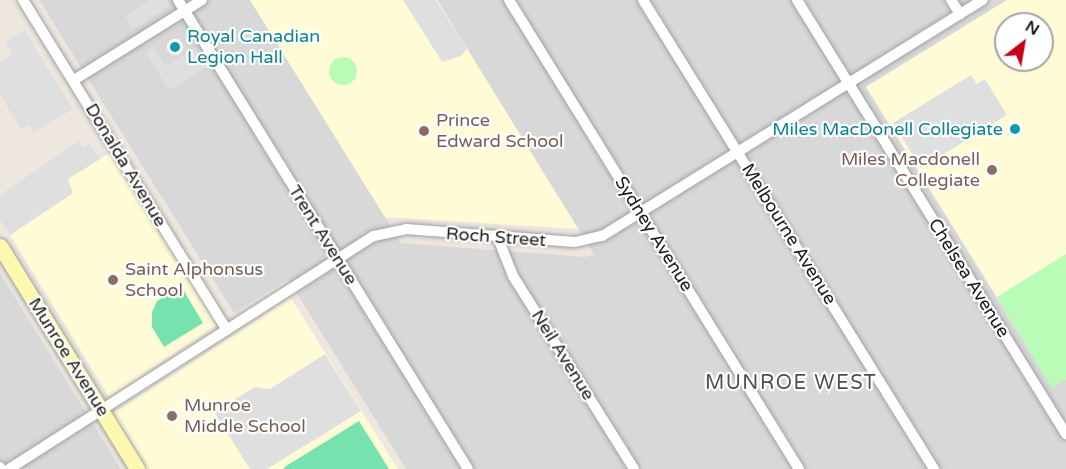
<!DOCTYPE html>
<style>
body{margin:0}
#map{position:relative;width:1066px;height:469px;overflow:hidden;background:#ede7e0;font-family:"Varela Round",sans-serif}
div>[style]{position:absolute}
.residential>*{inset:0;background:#d9d8d8}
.education>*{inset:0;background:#fffbd7}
.park>*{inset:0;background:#b9fcb8}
.round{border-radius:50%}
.pitch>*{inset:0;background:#78e2ae}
.parking>*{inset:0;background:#dfdfdf}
.roads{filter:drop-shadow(0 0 2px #a2a2a2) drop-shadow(0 0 2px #a2a2a2)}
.street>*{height:10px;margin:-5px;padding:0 5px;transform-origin:5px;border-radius:5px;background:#fff}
.secondary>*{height:15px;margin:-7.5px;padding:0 7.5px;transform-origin:7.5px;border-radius:7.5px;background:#fcf9ae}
.dots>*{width:16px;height:16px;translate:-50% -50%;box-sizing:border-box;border:3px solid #fff;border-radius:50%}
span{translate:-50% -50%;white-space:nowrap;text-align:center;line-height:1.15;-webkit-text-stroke:4.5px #fff;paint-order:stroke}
.culture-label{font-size:18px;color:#0d838f}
.left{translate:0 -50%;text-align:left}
.right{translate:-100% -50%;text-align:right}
.education-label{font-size:18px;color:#785e54}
.street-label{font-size:18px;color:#1b1b1b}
.neighbourhood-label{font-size:20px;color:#4e4e4e;letter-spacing:1.5px}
.north{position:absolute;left:994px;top:12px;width:60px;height:60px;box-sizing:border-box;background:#fff;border:2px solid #a4a4a4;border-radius:50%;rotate:31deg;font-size:16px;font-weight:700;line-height:24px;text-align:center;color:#1b1b1b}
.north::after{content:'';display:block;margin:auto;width:21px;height:27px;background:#c60014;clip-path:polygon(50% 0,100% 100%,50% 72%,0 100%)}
</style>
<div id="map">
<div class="residential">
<i style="clip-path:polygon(39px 0,250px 0,401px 243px,586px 257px,594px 254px,437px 0,1007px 0,866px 87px,1052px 387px,1066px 379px,1066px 469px,406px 469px,288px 279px,234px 313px)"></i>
<i style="clip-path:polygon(0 273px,121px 469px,0 469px)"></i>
</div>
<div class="education">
<i style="clip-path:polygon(250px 0,437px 0,578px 229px,385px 217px)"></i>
<i style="clip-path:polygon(evenodd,1007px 0,1066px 0,1066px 254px,997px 297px,866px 87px,1007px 0,1006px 24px,1042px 24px,1042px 60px,1006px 60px,1006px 24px)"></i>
<i style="clip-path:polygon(111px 152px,217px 325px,109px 397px,10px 235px,72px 194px,68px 179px)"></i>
<i style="clip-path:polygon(291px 298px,398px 469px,142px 469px,109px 416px)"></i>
</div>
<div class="park">
<i class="round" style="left:329px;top:57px;width:28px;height:28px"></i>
<i style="clip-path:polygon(1066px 254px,1066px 378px,1052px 388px,997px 297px)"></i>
</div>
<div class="pitch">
<i style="clip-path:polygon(181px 286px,203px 323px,164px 347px,152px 327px,152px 312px,157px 301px)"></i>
<i style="clip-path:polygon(359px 421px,389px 469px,283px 469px,286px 466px)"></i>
</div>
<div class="parking">
<i style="clip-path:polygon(151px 0,166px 0,170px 6px,133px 29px,125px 16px)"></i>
<i style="clip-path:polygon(403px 0,436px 0,467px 49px,461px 56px,442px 62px)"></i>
<i style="clip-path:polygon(24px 30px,73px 109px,33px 133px,28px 125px,21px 129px,0 95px,0 62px,13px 54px,5px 42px)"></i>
<i style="clip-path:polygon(154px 48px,165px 66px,195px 48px,207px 67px,169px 90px,146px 53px)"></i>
<i style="clip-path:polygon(971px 75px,977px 84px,985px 79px,1007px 115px,921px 168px,893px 123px)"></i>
<i style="clip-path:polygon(79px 141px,83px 147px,90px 144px,100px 159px,68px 179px,73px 193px,10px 235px,0 220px,0 195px)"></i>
<i style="clip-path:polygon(325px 354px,361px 411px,267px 469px,250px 469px,214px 412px,255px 387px,270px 389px)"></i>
</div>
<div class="roads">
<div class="street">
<i style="left:23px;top:0;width:388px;rotate:58.3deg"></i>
<i style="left:178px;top:0;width:551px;rotate:58.27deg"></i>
<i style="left:509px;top:0;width:551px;rotate:58.27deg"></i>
<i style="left:643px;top:0;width:552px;rotate:58.18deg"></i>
<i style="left:797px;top:0;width:511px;rotate:58.21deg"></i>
<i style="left:951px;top:0;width:17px;rotate:57deg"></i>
<i style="left:74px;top:80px;width:151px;rotate:-32deg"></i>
<i style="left:498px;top:238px;width:41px;rotate:68.5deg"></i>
<i style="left:513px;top:276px;width:228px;rotate:57.9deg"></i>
<i style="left:0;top:467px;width:2px;rotate:63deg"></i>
<i style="left:9px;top:469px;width:433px;rotate:-32.6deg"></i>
<i style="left:374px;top:236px;width:33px;rotate:-12deg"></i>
<i style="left:406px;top:229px;width:169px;rotate:4.4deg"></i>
<i style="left:575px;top:242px;width:28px;rotate:-13deg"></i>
<i style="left:602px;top:236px;width:448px;rotate:-31.8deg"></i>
</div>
<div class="secondary">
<i style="left:0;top:246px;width:262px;rotate:58.4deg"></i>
</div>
</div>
<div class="dots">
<i style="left:175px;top:47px;background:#0f9aa8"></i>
<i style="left:1015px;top:129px;background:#0f9aa8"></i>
<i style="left:424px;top:131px;background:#8d6e63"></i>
<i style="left:992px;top:170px;background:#8d6e63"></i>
<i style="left:113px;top:280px;background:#8d6e63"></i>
<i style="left:172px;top:416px;background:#8d6e63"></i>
</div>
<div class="culture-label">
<span class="left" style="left:187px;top:47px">Royal Canadian<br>Legion Hall</span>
<span class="right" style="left:1003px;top:129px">Miles MacDonell Collegiate</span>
</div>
<div class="education-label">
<span class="left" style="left:436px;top:131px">Prince<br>Edward School</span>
<span class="right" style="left:980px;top:170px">Miles Macdonell<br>Collegiate</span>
<span class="left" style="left:125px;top:280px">Saint Alphonsus<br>School</span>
<span class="left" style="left:184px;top:416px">Munroe<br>Middle School</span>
</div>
<div class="street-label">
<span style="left:126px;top:165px;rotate:59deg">Donalda Avenue</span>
<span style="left:654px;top:234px;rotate:58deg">Sydney Avenue</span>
<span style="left:789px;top:234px;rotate:58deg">Melbourne Avenue</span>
<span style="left:323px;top:235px;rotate:58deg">Trent Avenue</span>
<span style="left:496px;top:237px;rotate:4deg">Roch Street</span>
<span style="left:969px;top:278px;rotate:58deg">Chelsea Avenue</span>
<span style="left:563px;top:355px;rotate:58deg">Neil Avenue</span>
<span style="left:69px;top:357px;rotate:58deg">Munroe Avenue</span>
</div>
<div class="neighbourhood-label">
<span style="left:791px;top:383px">MUNROE WEST</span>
</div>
<div class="north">N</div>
</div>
